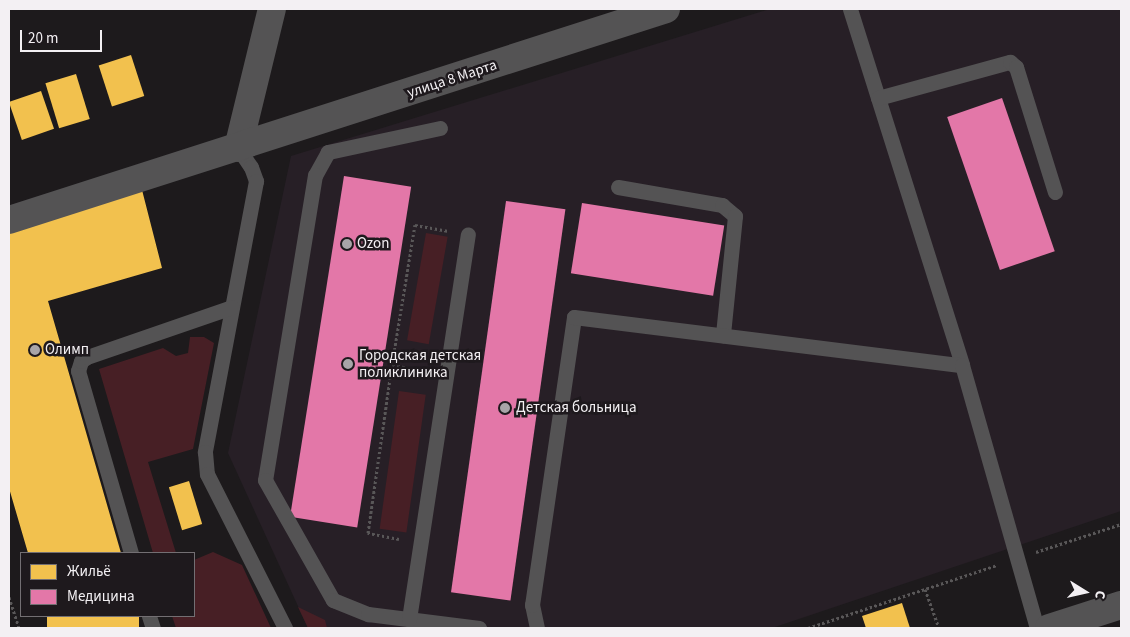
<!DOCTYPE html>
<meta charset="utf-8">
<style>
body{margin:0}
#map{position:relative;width:1130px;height:637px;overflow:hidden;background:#1d1a1c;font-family:"Source Sans 3",sans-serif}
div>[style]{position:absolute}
.built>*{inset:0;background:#271f26}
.green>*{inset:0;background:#471f25;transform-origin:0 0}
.homes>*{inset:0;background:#f2c14e;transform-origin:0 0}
.health>*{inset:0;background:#e377a8;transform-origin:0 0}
.path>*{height:3px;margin-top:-1.5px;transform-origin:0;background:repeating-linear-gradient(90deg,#595758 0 2.5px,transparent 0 5px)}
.lane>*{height:15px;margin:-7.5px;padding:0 7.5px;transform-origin:7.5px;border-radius:7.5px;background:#545354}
.street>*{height:28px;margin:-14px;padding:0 14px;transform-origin:14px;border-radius:14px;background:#545354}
.secondary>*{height:28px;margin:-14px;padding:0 14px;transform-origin:14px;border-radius:14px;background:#545354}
.dots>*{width:14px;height:14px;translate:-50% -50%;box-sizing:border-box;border:2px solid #1e191d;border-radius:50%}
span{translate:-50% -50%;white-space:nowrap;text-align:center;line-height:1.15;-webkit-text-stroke:5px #1e191d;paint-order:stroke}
.street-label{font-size:15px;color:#f3f0f3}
.poi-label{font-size:15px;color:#f3f0f3}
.left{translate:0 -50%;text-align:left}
.frame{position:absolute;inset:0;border:10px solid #f3f0f3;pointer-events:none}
.legend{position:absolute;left:20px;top:552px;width:175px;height:65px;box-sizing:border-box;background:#1e191d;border:1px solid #736f73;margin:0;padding:6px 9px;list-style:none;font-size:15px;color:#f3f0f3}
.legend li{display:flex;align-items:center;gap:10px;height:25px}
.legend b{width:25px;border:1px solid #736f73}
.north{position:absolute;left:1060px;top:567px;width:50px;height:50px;-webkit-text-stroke:4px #1e191d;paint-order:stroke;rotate:100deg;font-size:14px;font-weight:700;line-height:20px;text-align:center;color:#f3f0f3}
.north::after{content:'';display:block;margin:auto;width:18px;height:22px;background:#f3f0f3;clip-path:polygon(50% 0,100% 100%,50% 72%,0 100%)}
.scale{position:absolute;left:20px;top:30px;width:82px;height:22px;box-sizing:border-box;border:2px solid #f3f0f3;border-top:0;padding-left:6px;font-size:15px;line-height:18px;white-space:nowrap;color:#f3f0f3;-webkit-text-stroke:4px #1e191d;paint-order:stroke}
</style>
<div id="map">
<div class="built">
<i style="clip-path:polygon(770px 9px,1121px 9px,1121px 511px,772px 628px,308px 628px,228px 453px,291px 156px)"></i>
</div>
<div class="green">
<i style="left:426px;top:233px;width:22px;height:109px;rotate:10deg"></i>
<i style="clip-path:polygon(190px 337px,204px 337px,214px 343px,193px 449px,148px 462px,176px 553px,153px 553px,99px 369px,163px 348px,176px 356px,188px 353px)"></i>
<i style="left:399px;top:391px;width:27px;height:139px;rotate:8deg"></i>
<i style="clip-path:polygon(213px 552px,242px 565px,271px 628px,176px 628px,172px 616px,194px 616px,194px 560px)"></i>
<i style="clip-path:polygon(298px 607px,325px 620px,327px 628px,308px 628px)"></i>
</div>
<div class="homes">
<i style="left:131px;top:55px;width:43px;height:34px;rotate:72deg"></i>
<i style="left:76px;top:74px;width:47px;height:32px;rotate:73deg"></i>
<i style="left:41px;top:91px;width:40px;height:34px;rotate:71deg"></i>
<i style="clip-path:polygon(141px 186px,162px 268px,48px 301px,121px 553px,28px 553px,9px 488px,9px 227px)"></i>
<i style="left:189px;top:481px;width:45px;height:21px;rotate:73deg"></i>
<i style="clip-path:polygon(902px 603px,910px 628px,866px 628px,862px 616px)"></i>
<i style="left:47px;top:616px;width:92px;height:12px"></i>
</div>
<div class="health">
<i style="left:1002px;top:98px;width:162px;height:58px;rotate:71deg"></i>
<i style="left:344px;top:176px;width:68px;height:345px;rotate:9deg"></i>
<i style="left:506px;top:201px;width:60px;height:395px;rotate:8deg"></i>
<i style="left:582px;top:203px;width:144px;height:71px;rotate:9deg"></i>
</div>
<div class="path">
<i style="left:392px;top:365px;width:34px;rotate:10deg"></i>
<i style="left:399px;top:539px;width:32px;rotate:-169deg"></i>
<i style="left:368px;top:533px;width:170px;rotate:-81.9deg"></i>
<i style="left:392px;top:365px;width:142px;rotate:-80.7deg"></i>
<i style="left:415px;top:225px;width:34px;rotate:10deg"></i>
<i style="left:1036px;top:552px;width:89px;rotate:-18.2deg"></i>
<i style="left:925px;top:589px;width:41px;rotate:70.3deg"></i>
<i style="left:9px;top:597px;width:33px;rotate:72deg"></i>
<i style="left:808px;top:628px;width:199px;rotate:-18.4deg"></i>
</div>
<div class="lane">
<i style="left:850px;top:9px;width:373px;rotate:72.5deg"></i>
<i style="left:878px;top:98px;width:137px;rotate:-15.3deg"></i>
<i style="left:1010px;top:62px;width:8px;rotate:40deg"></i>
<i style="left:1016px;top:67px;width:131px;rotate:72.7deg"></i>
<i style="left:440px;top:128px;width:115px;rotate:167.9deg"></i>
<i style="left:328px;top:152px;width:26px;rotate:119deg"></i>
<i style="left:315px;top:175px;width:309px;rotate:99.3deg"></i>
<i style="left:265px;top:480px;width:138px;rotate:60.5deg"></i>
<i style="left:333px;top:600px;width:38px;rotate:22deg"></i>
<i style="left:368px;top:614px;width:112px;rotate:7.2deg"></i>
<i style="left:238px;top:148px;width:23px;rotate:56deg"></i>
<i style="left:251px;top:167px;width:15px;rotate:70deg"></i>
<i style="left:256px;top:181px;width:276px;rotate:100.7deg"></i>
<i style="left:205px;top:452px;width:22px;rotate:85deg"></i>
<i style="left:207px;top:474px;width:173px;rotate:63.1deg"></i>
<i style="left:618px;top:187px;width:106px;rotate:9.8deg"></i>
<i style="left:722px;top:205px;width:17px;rotate:40deg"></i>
<i style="left:735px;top:216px;width:120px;rotate:95.8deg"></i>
<i style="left:131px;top:553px;width:190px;rotate:-106.2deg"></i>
<i style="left:78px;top:371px;width:10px;rotate:-73deg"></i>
<i style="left:81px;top:361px;width:7px;rotate:-34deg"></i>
<i style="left:87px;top:357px;width:153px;rotate:-19deg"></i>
<i style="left:149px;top:616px;width:13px;rotate:72deg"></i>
<i style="left:409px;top:619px;width:389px;rotate:-81.3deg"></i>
<i style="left:537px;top:628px;width:24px;rotate:-102deg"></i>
<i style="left:532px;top:605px;width:291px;rotate:-81.7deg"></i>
<i style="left:574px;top:317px;width:391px;rotate:7.1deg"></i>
<i style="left:962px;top:365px;width:273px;rotate:74.1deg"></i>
</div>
<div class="street">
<i style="left:238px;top:148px;width:143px;rotate:-76.3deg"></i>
<i style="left:9px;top:220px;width:690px;rotate:-17.8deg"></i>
</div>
<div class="secondary">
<i style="left:1049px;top:628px;width:76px;rotate:-17.7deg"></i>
</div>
<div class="dots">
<i style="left:347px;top:244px;background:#a8a5a8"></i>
<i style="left:35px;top:350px;background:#a8a5a8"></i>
<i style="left:348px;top:364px;background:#a8a5a8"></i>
<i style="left:505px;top:408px;background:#a8a5a8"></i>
</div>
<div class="street-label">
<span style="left:452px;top:79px;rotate:-18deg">улица 8 Марта</span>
</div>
<div class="poi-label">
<span class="left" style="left:357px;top:244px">Ozon</span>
<span class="left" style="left:45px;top:350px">Олимп</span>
<span class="left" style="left:359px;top:364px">Городская детская<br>поликлиника</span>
<span class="left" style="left:516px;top:408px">Детская больница</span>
</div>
<div class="frame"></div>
<ul class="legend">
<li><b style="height:14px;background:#f2c14e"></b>Жильё</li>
<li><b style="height:14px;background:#e377a8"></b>Медицина</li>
</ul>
<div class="north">С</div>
<div class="scale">20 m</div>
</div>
